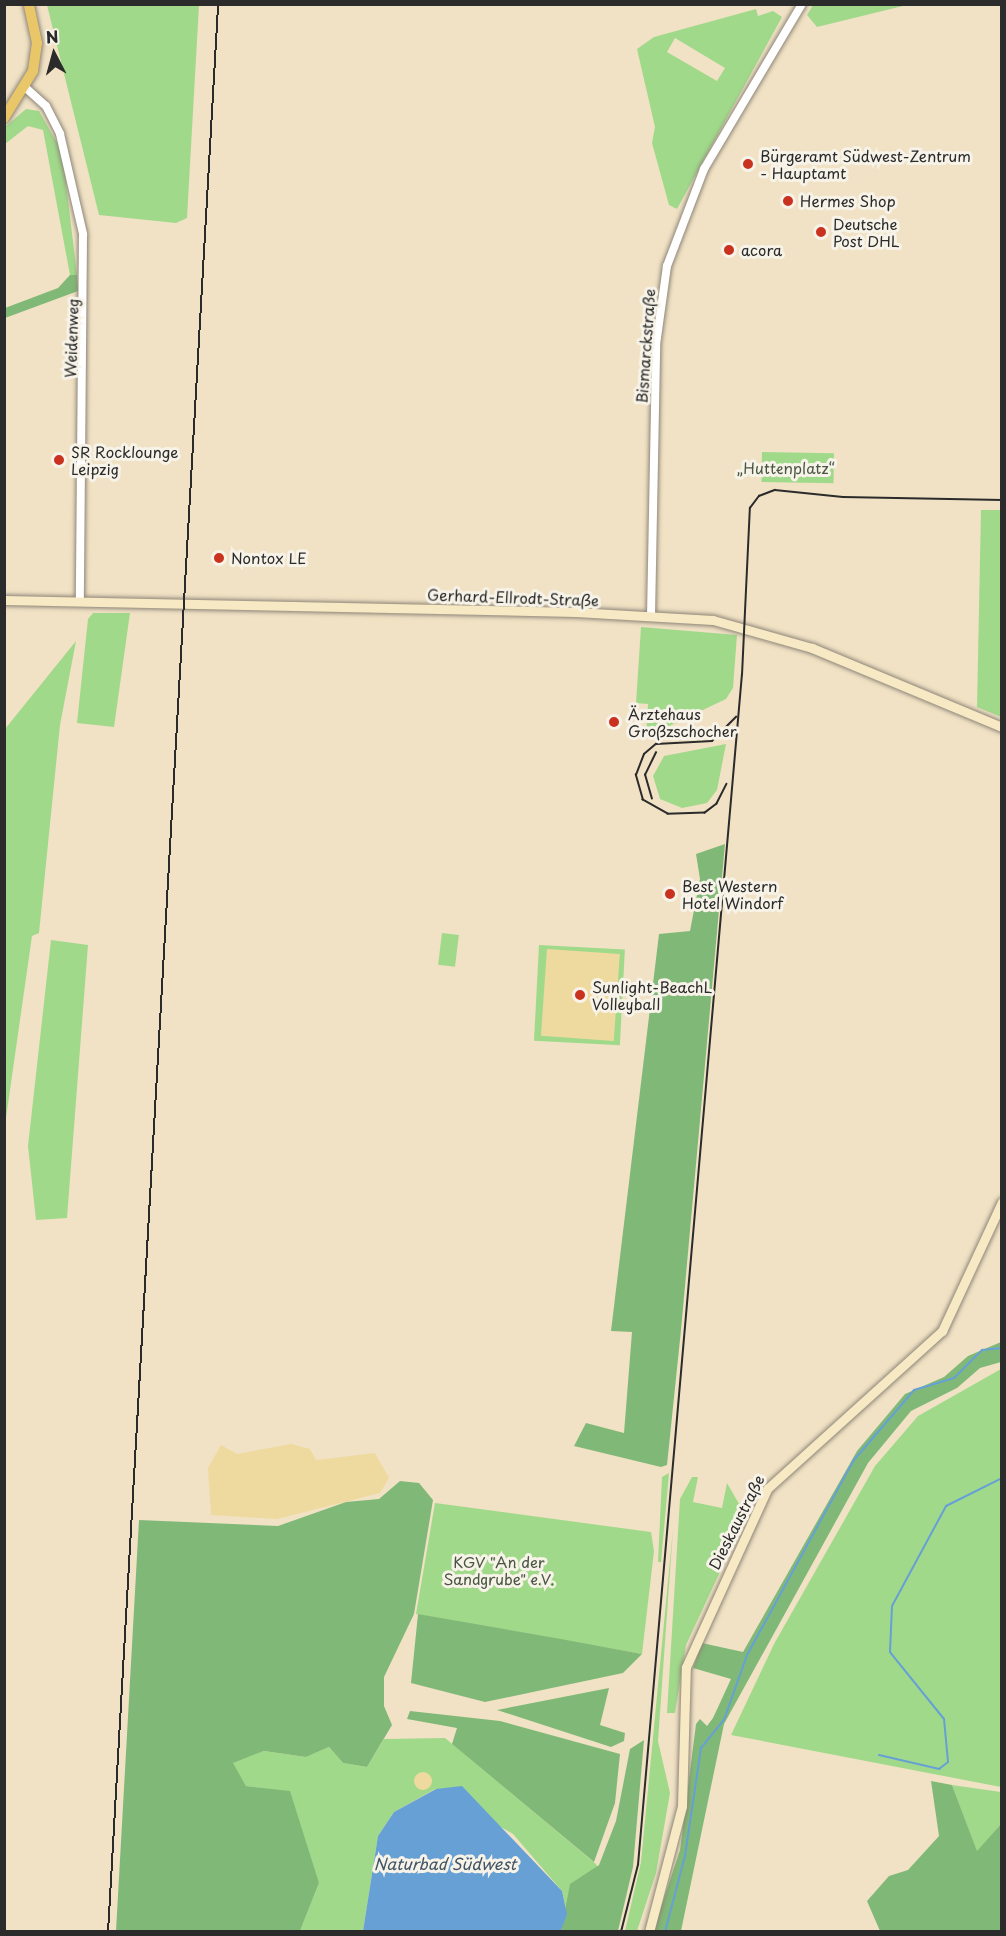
<!DOCTYPE html>
<meta charset="utf-8">
<style>
body{margin:0}
#map{position:relative;width:1006px;height:1936px;overflow:hidden;background:#f1e2c5;font-family:"Playpen Sans",sans-serif}
div>[style]{position:absolute}
.green>*{inset:0;background:#a1d98b;transform-origin:0 0}
.forest>*{inset:0;background:#80b977}
.sand>*{inset:0;background:#eeda9e;transform-origin:0 0}
.round{border-radius:50%}
.water>*{inset:0;background:#66a0d5}
.stream>*{height:2px;margin:-1px;padding:0 1px;transform-origin:1px;border-radius:1px;background:#66a0d5}
.roads{filter:drop-shadow(0 0 2px #8e8678) drop-shadow(0 0 2px #8e8678)}
.tertiary>*{height:8px;margin:-4px;padding:0 4px;transform-origin:4px;border-radius:4px;background:#fff}
.secondary>*{height:9px;margin:-4.5px;padding:0 4.5px;transform-origin:4.5px;border-radius:4.5px;background:#f6e9c3}
.primary>*{height:10px;margin:-5px;padding:0 5px;transform-origin:5px;border-radius:5px;background:#e9c769}
.tram>*{height:1.5px;margin:-0.75px;padding:0 0.75px;transform-origin:0.75px;border-radius:0.75px;background:#2b2b2b}
.rail>*{height:2px;margin:-1px;padding:0 1px;transform-origin:1px;border-radius:1px;background:#2b2b2b}
.dots>*{width:16px;height:16px;translate:-50% -50%;box-sizing:border-box;border:3px solid #f7f3e8;border-radius:50%}
span{translate:-50% -50%;white-space:nowrap;text-align:center;line-height:1.15;-webkit-text-stroke:6px #f7f3e8;paint-order:stroke}
.poi-label{font-size:15px;color:#2b2b2b}
.left{translate:0 -50%;text-align:left}
.street-label{font-size:15px;color:#2b2b2b}
.park-label{font-size:15px;color:#485643}
.water-label{font-size:16px;color:#405466;font-style:italic}
.frame{position:absolute;inset:0;border:6px solid #2b2b2b;pointer-events:none}
.north{position:absolute;left:24px;top:24px;width:60px;height:60px;-webkit-text-stroke:4px #f7f3e8;paint-order:stroke;rotate:354deg;font-size:16px;font-weight:700;line-height:24px;text-align:center;color:#2b2b2b}
.north::after{content:'';display:block;margin:auto;width:21px;height:27px;background:#2b2b2b;clip-path:polygon(50% 0,100% 100%,50% 72%,0 100%)}
</style>
<div id="map">
<div class="green">
<i style="clip-path:polygon(47px 5px,199px 5px,187px 218px,176px 223px,99px 215px)"></i>
<i style="clip-path:polygon(813px 5px,813px 4px,907px 5px,817px 27px,807px 15px)"></i>
<i style="clip-path:polygon(evenodd,756px 9px,758px 16px,773px 11px,782px 17px,677px 209px,669px 205px,652px 143px,655px 127px,637px 49px,654px 37px,756px 9px,675px 38px,725px 68px,717px 81px,667px 52px,675px 38px)"></i>
<i style="clip-path:polygon(26px 109px,39px 111px,57px 143px,60px 134px,77px 275px,70px 275px,43px 130px,28px 126px,5px 144px,5px 127px)"></i>
<i style="left:762px;top:452px;width:72px;height:30px;rotate:1deg"></i>
<i style="clip-path:polygon(981px 510px,1001px 510px,1001px 717px,977px 707px)"></i>
<i style="clip-path:polygon(93px 613px,130px 613px,114px 727px,77px 723px,88px 619px)"></i>
<i style="clip-path:polygon(641px 627px,737px 635px,733px 688px,726px 699px,646px 737px,648px 704px,636px 703px)"></i>
<i style="clip-path:polygon(76px 641px,60px 725px,39px 933px,32px 936px,5px 1125px,5px 729px)"></i>
<i style="clip-path:polygon(726px 744px,717px 790px,707px 803px,682px 808px,660px 799px,653px 776px,664px 756px)"></i>
<i style="left:442px;top:933px;width:17px;height:32px;rotate:7deg"></i>
<i style="clip-path:polygon(51px 940px,88px 945px,67px 1218px,36px 1220px,28px 1146px)"></i>
<i style="left:539px;top:945px;width:86px;height:96px;rotate:3deg"></i>
<i style="clip-path:polygon(1001px 1369px,1001px 1787px,731px 1735px,774px 1644px,875px 1466px,918px 1416px)"></i>
<i style="clip-path:polygon(669px 1473px,661px 1562px,658px 1562px,662px 1477px)"></i>
<i style="clip-path:polygon(692px 1477px,698px 1477px,693px 1502px,722px 1508px,727px 1483px,746px 1516px,686px 1645px,675px 1713px,667px 1713px,680px 1499px)"></i>
<i style="clip-path:polygon(435px 1503px,651px 1532px,654px 1551px,642px 1654px,416px 1614px)"></i>
<i style="clip-path:polygon(673px 1529px,658px 1741px,670px 1793px,656px 1873px,637px 1931px,625px 1931px,641px 1862px)"></i>
<i style="clip-path:polygon(445px 1738px,596px 1864px,604px 1884px,561px 1931px,567px 1914px,562px 1891px,513px 1834px,435px 1789px,394px 1812px,378px 1836px,363px 1931px,300px 1931px,319px 1883px,268px 1789px,246px 1786px,232px 1763px,264px 1751px,306px 1757px,329px 1747px,343px 1763px,367px 1767px,384px 1739px)"></i>
<i style="clip-path:polygon(952px 1785px,1001px 1792px,1001px 1824px,977px 1852px)"></i>
</div>
<div class="forest">
<i style="clip-path:polygon(70px 275px,77px 275px,78px 291px,5px 318px,5px 308px,58px 288px)"></i>
<i style="clip-path:polygon(725px 844px,681px 1330px,667px 1465px,661px 1467px,574px 1446px,586px 1423px,624px 1433px,632px 1332px,611px 1331px,659px 934px,690px 931px,700px 879px,696px 854px)"></i>
<i style="clip-path:polygon(1001px 1342px,1001px 1362px,980px 1368px,957px 1388px,911px 1411px,868px 1463px,724px 1724px,681px 1931px,653px 1932px,680px 1850px,696px 1724px,700px 1719px,707px 1726px,713px 1718px,731px 1679px,693px 1668px,702px 1643px,743px 1652px,857px 1451px,905px 1394px,944px 1377px,968px 1356px)"></i>
<i style="clip-path:polygon(400px 1481px,419px 1483px,433px 1500px,414px 1614px,384px 1677px,384px 1706px,392px 1725px,367px 1767px,343px 1763px,329px 1747px,306px 1757px,264px 1751px,233px 1763px,246px 1786px,290px 1791px,319px 1883px,300px 1931px,116px 1931px,139px 1520px,278px 1526px,346px 1502px,379px 1499px)"></i>
<i style="clip-path:polygon(418px 1614px,561px 1639px,642px 1654px,623px 1673px,485px 1702px,411px 1683px)"></i>
<i style="clip-path:polygon(609px 1688px,600px 1725px,625px 1733px,624px 1741px,611px 1747px,497px 1710px)"></i>
<i style="clip-path:polygon(410px 1711px,500px 1721px,620px 1754px,615px 1803px,594px 1862px,452px 1744px,457px 1728px,407px 1719px)"></i>
<i style="clip-path:polygon(644px 1740px,633px 1867px,618px 1931px,561px 1932px,570px 1884px,599px 1865px,616px 1821px,630px 1749px)"></i>
<i style="clip-path:polygon(931px 1781px,952px 1785px,977px 1851px,1001px 1824px,1001px 1931px,880px 1931px,867px 1901px,889px 1876px,908px 1870px,939px 1836px)"></i>
</div>
<div class="sand">
<i style="left:547px;top:949px;width:73px;height:87px;rotate:4deg"></i>
<i style="clip-path:polygon(291px 1444px,310px 1449px,316px 1460px,375px 1453px,389px 1478px,380px 1493px,277px 1519px,211px 1515px,208px 1468px,221px 1445px,237px 1454px)"></i>
<i class="round" style="left:414px;top:1772px;width:18px;height:18px"></i>
</div>
<div class="water">
<i style="clip-path:polygon(462px 1786px,562px 1891px,567px 1914px,561px 1931px,363px 1931px,378px 1836px,394px 1812px,436px 1789px)"></i>
</div>
<div class="stream">
<i style="left:879px;top:1755px;width:62px;rotate:13.1deg"></i>
<i style="left:939px;top:1769px;width:11px;rotate:-38deg"></i>
<i style="left:948px;top:1762px;width:43px;rotate:-95.3deg"></i>
<i style="left:944px;top:1719px;width:86px;rotate:-128.9deg"></i>
<i style="left:890px;top:1652px;width:46px;rotate:-87.5deg"></i>
<i style="left:892px;top:1606px;width:114px;rotate:-61.6deg"></i>
<i style="left:946px;top:1506px;width:63px;rotate:-26.6deg"></i>
<i style="left:665px;top:1932px;width:79px;rotate:-75.3deg"></i>
<i style="left:685px;top:1856px;width:109px;rotate:-81.6deg"></i>
<i style="left:701px;top:1748px;width:36px;rotate:-51deg"></i>
<i style="left:724px;top:1720px;width:69px;rotate:-70.5deg"></i>
<i style="left:747px;top:1655px;width:221px;rotate:-61.3deg"></i>
<i style="left:853px;top:1461px;width:94px;rotate:-49.3deg"></i>
<i style="left:914px;top:1390px;width:42px;rotate:-16.7deg"></i>
<i style="left:954px;top:1378px;width:40px;rotate:-45deg"></i>
<i style="left:982px;top:1350px;width:20px;rotate:-6deg"></i>
</div>
<div class="roads">
<div class="tertiary">
<i style="left:27px;top:89px;width:25px;rotate:42deg"></i>
<i style="left:46px;top:106px;width:31px;rotate:63deg"></i>
<i style="left:60px;top:134px;width:103px;rotate:77deg"></i>
<i style="left:83px;top:234px;width:368px;rotate:90.5deg"></i>
<i style="left:651px;top:616px;width:271px;rotate:-88.9deg"></i>
<i style="left:656px;top:345px;width:80px;rotate:-82.1deg"></i>
<i style="left:667px;top:266px;width:104px;rotate:-69.1deg"></i>
<i style="left:704px;top:169px;width:192px;rotate:-59.3deg"></i>
</div>
<div class="secondary">
<i style="left:4px;top:600px;width:572px;rotate:1.2deg"></i>
<i style="left:576px;top:612px;width:137px;rotate:3.3deg"></i>
<i style="left:713px;top:620px;width:103px;rotate:15.8deg"></i>
<i style="left:812px;top:648px;width:206px;rotate:22.6deg"></i>
<i style="left:649px;top:1932px;width:130px;rotate:-75.3deg"></i>
<i style="left:682px;top:1806px;width:139px;rotate:-88.4deg"></i>
<i style="left:686px;top:1667px;width:196px;rotate:-65.5deg"></i>
<i style="left:767px;top:1489px;width:236px;rotate:-42.1deg"></i>
<i style="left:942px;top:1331px;width:142px;rotate:-65.1deg"></i>
</div>
<div class="primary">
<i style="left:4px;top:118px;width:55px;rotate:-58.3deg"></i>
<i style="left:33px;top:71px;width:28px;rotate:-82deg"></i>
<i style="left:37px;top:43px;width:40px;rotate:-102deg"></i>
</div>
</div>
<div class="tram">
<i style="left:727px;top:784px;width:22px;rotate:117deg"></i>
<i style="left:717px;top:804px;width:15px;rotate:143deg"></i>
<i style="left:705px;top:813px;width:37px;rotate:178deg"></i>
<i style="left:668px;top:814px;width:29px;rotate:-151deg"></i>
<i style="left:643px;top:800px;width:26px;rotate:-106deg"></i>
<i style="left:636px;top:775px;width:22px;rotate:-69deg"></i>
<i style="left:644px;top:754px;width:16px;rotate:-40deg"></i>
<i style="left:656px;top:744px;width:56px;rotate:-3.1deg"></i>
<i style="left:712px;top:741px;width:34px;rotate:-45deg"></i>
<i style="left:652px;top:799px;width:25px;rotate:-106deg"></i>
<i style="left:645px;top:775px;width:25px;rotate:-64deg"></i>
<i style="left:621px;top:1932px;width:69px;rotate:-75.8deg"></i>
<i style="left:638px;top:1865px;width:1195px;rotate:-85.01deg"></i>
<i style="left:742px;top:675px;width:167px;rotate:-87.3deg"></i>
<i style="left:750px;top:508px;width:15px;rotate:-53deg"></i>
<i style="left:759px;top:496px;width:17px;rotate:-21deg"></i>
<i style="left:775px;top:490px;width:68px;rotate:5.9deg"></i>
<i style="left:843px;top:497px;width:159px;rotate:1.1deg"></i>
</div>
<div class="rail">
<i style="left:108px;top:1932px;width:1931px;rotate:-86.73deg"></i>
</div>
<div class="dots">
<i style="left:748px;top:164px;background:#c8321e"></i>
<i style="left:788px;top:201px;background:#c8321e"></i>
<i style="left:821px;top:232px;background:#c8321e"></i>
<i style="left:729px;top:250px;background:#c8321e"></i>
<i style="left:59px;top:460px;background:#c8321e"></i>
<i style="left:219px;top:558px;background:#c8321e"></i>
<i style="left:614px;top:722px;background:#c8321e"></i>
<i style="left:670px;top:894px;background:#c8321e"></i>
<i style="left:580px;top:995px;background:#c8321e"></i>
</div>
<div class="poi-label">
<span class="left" style="left:760px;top:164px">Bürgeramt Südwest-Zentrum<br>- Hauptamt</span>
<span class="left" style="left:800px;top:201px">Hermes Shop</span>
<span class="left" style="left:833px;top:232px">Deutsche<br>Post DHL</span>
<span class="left" style="left:741px;top:250px">acora</span>
<span class="left" style="left:71px;top:460px">SR Rocklounge<br>Leipzig</span>
<span class="left" style="left:231px;top:558px">Nontox LE</span>
<span class="left" style="left:628px;top:722px">Ärztehaus<br>Großzschocher</span>
<span class="left" style="left:682px;top:894px">Best Western<br>Hotel Windorf</span>
<span class="left" style="left:592px;top:995px">Sunlight-BeachL<br>Volleyball</span>
</div>
<div class="street-label">
<span style="left:71px;top:338px;rotate:-88deg">Weidenweg</span>
<span style="left:645px;top:346px;rotate:-86deg">Bismarckstraße</span>
<span style="left:513px;top:597px;rotate:2deg">Gerhard-Ellrodt-Straße</span>
<span style="left:736px;top:1522px;rotate:-63deg">Dieskaustraße</span>
</div>
<div class="park-label">
<span style="left:786px;top:468px">„Huttenplatz“</span>
<span style="left:499px;top:1570px">KGV "An der<br>Sandgrube" e.V.</span>
</div>
<div class="water-label">
<span style="left:445px;top:1863px">Naturbad Südwest</span>
</div>
<div class="frame"></div>
<div class="north">N</div>
</div>
